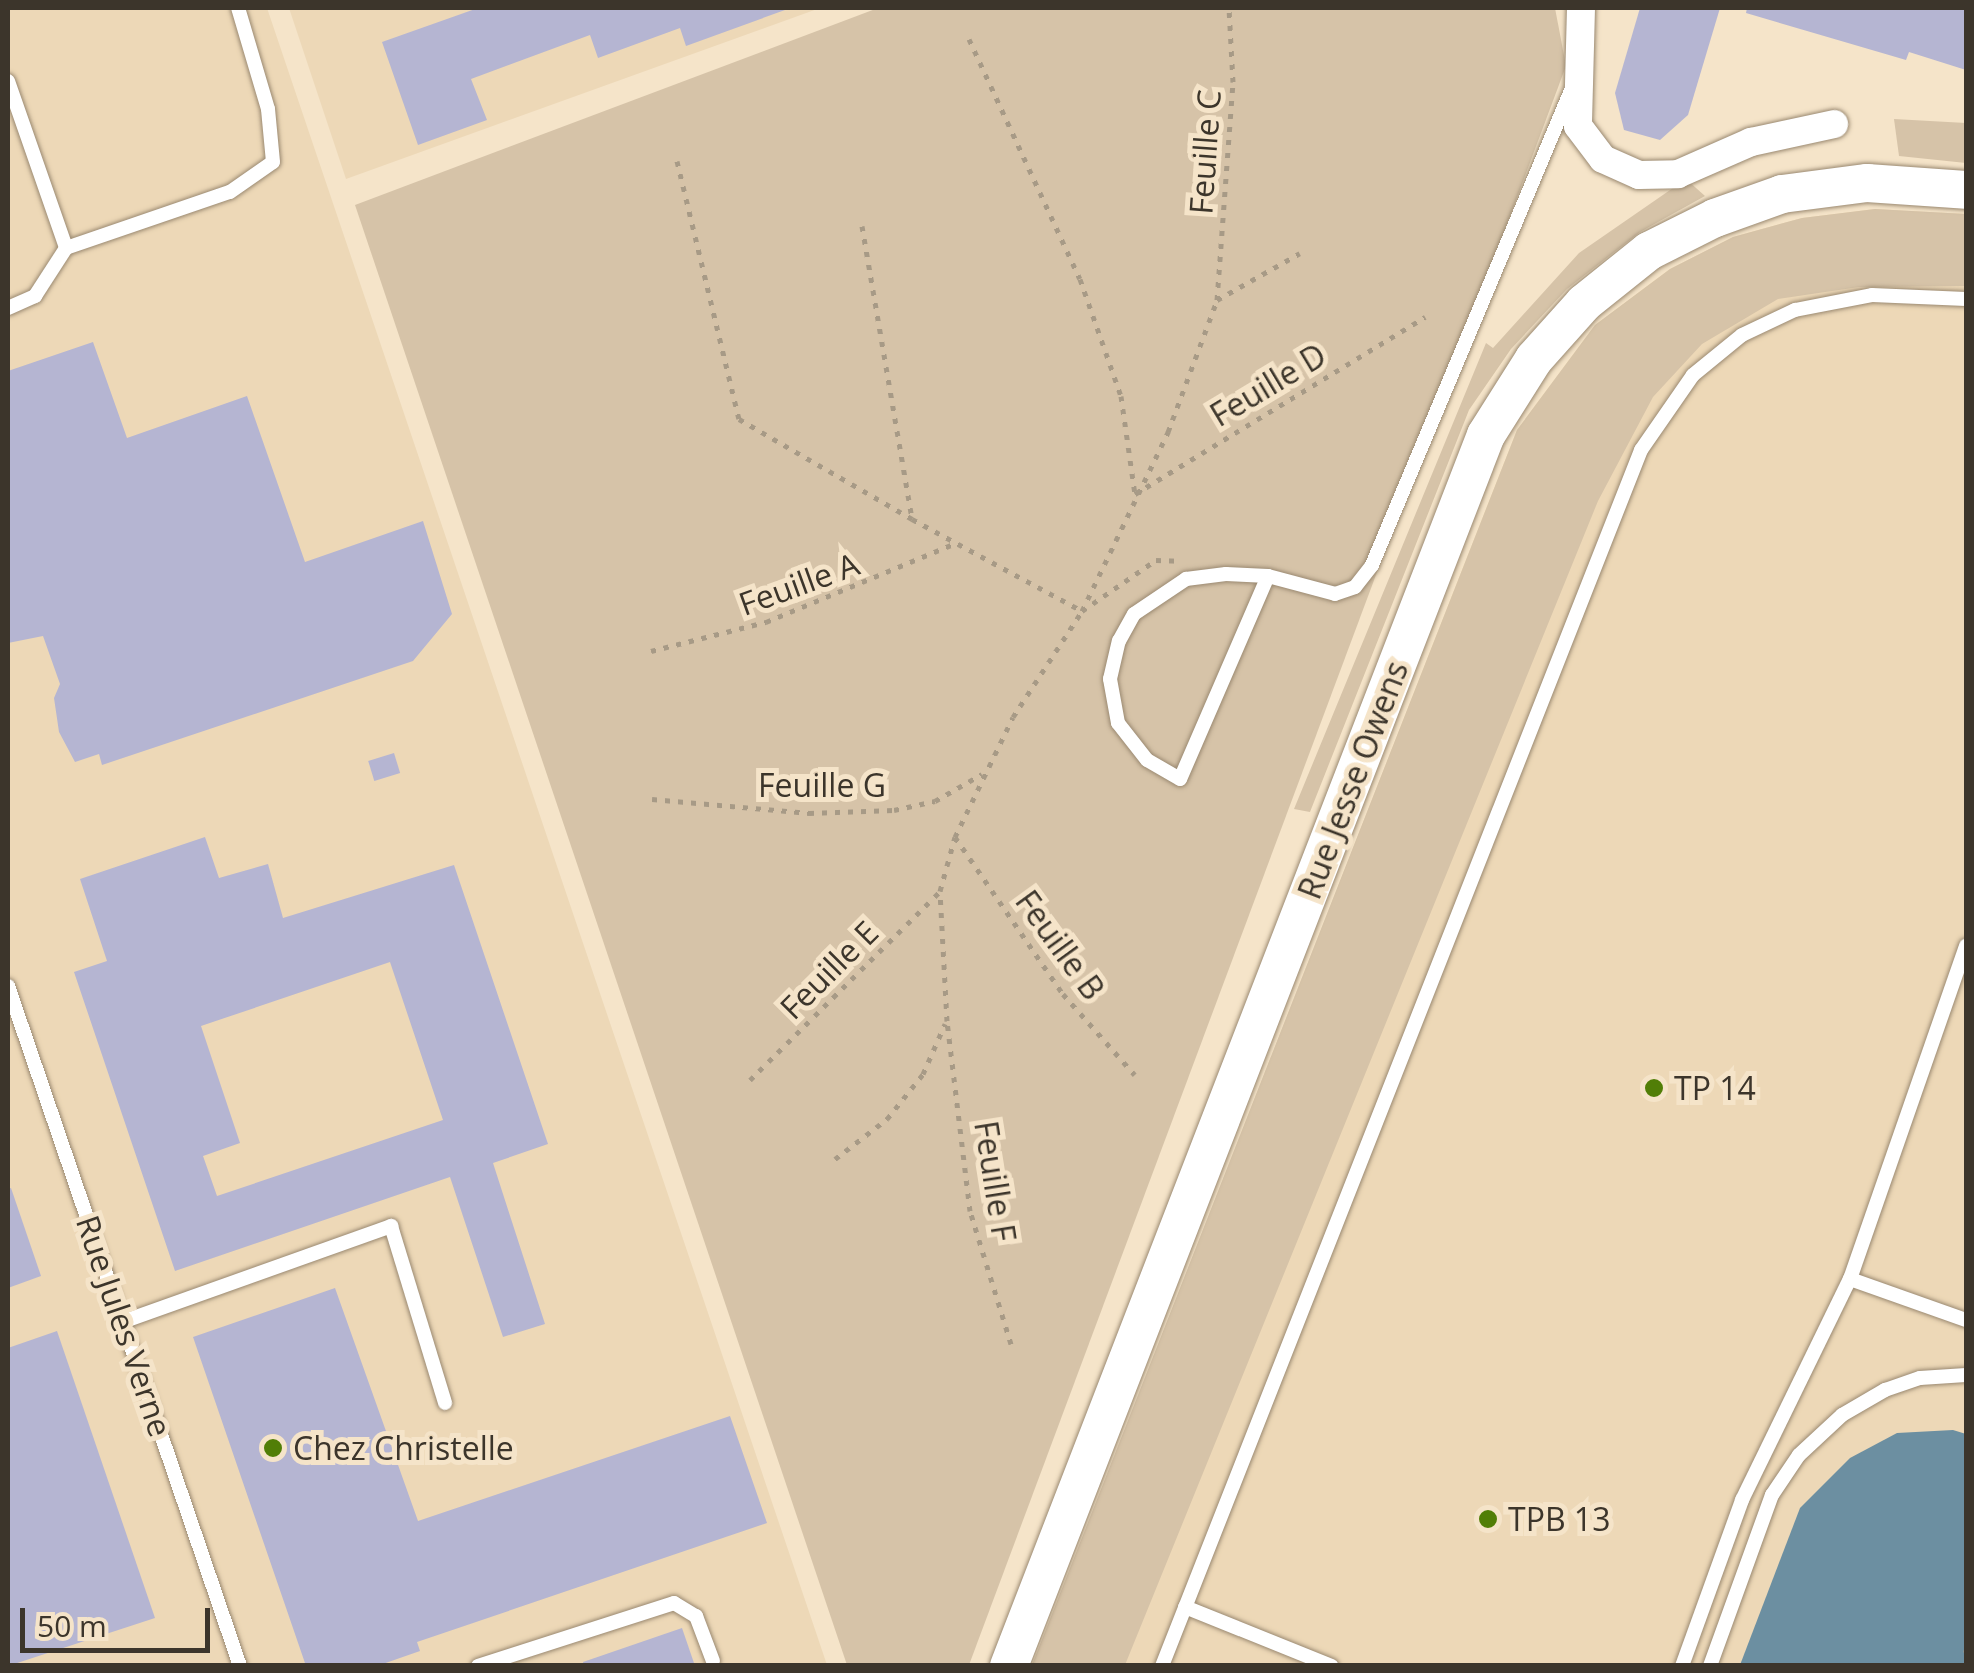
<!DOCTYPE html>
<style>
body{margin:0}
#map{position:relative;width:1974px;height:1673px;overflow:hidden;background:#f5e4c9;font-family:"Open Sans",sans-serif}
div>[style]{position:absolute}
.built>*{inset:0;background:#edd8b7}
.green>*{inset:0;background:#d6c3a8}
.water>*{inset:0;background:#6c8fa1}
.building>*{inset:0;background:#b5b5d2;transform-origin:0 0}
.path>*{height:5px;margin-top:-2.5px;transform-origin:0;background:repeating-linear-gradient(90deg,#a79a86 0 5px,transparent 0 13px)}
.roads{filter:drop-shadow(0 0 2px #9a8971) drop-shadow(0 0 2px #9a8971)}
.lane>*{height:14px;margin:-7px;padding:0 7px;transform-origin:7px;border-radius:7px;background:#fff}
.street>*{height:28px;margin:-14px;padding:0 14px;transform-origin:14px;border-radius:14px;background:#fff}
.secondary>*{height:38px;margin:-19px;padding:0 19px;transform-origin:19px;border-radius:19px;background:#fff}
.dots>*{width:28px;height:28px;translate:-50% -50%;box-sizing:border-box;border:5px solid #f5e4c9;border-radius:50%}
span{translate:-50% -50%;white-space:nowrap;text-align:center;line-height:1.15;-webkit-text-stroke:10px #f5e4c9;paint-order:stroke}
.street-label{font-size:32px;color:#3c352b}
.poi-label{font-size:32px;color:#3c352b}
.left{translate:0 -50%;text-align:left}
.frame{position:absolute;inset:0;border:10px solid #3c352b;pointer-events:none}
.scale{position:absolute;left:20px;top:1608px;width:190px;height:45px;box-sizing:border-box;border:5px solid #3c352b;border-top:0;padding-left:12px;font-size:30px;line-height:35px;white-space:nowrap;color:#3c352b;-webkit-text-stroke:8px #f5e4c9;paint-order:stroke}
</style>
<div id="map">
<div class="built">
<i style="clip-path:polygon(8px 8px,267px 8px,827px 1665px,8px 1666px)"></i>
<i style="clip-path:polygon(289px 8px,820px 8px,346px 179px)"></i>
<i style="clip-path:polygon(1875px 209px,1966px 214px,1966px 1665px,1032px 1666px,1517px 430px,1595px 325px,1670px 269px,1733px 237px,1802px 218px)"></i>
</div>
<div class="green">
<i style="clip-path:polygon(878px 8px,1555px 8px,1566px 66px,969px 1665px,847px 1665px,355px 205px)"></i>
<i style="clip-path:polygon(1894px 119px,1966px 123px,1966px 163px,1899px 156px)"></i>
<i style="clip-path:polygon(1686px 179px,1705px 196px,1640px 232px,1567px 289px,1511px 349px,1469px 410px,1310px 812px,1294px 809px,1486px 343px,1493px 348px,1579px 253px)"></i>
<i style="clip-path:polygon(1875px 209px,1966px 214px,1966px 286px,1859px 287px,1778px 299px,1702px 344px,1653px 397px,1598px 501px,1125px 1665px,1032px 1665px,1517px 430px,1595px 325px,1670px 269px,1733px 237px,1802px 218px)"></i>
</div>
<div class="water">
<i style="clip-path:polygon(1953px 1430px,1966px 1434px,1966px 1665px,1740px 1665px,1800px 1508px,1850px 1458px,1897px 1433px)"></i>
</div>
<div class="building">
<i style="clip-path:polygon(478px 8px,784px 8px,785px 10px,686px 46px,680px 28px,598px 58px,590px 35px,471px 79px,487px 120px,418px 145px,382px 42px)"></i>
<i style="clip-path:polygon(1640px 8px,1720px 8px,1688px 115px,1660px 140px,1624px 130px,1615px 93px)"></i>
<i style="clip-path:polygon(1747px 8px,1966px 8px,1966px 70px,1909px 52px,1906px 60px,1746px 13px)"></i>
<i style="clip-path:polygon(93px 342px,127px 438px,247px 396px,305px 562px,423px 521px,452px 614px,413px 661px,102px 765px,99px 754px,75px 762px,59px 732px,54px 698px,60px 684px,43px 636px,8px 643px,8px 371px)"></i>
<i style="left:394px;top:753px;width:21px;height:27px;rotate:73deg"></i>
<i style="clip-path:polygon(evenodd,205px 837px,219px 878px,268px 864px,283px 918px,454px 865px,548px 1144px,493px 1163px,545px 1324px,503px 1337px,450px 1177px,175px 1271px,74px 972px,107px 961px,80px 879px,205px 837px,390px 962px,443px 1120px,217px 1196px,203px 1156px,240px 1143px,201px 1026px,390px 962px)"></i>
<i style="clip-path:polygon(11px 1188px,41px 1276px,8px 1288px,8px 1189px)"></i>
<i style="clip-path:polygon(335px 1288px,418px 1521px,730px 1416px,767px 1523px,417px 1642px,420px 1651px,377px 1666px,306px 1666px,193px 1337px)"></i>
<i style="clip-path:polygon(57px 1331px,155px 1618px,8px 1666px,8px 1348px)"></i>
<i style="clip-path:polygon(682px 1628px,695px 1666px,584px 1666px,583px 1662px)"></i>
</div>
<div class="path">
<i style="left:969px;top:39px;width:264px;rotate:65.2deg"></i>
<i style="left:1080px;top:279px;width:124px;rotate:70.7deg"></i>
<i style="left:1121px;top:396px;width:99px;rotate:81.9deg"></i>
<i style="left:1135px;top:494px;width:340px;rotate:-31.4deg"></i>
<i style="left:677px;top:161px;width:265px;rotate:76.5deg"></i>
<i style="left:739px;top:419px;width:200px;rotate:30deg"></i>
<i style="left:862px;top:226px;width:297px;rotate:80.3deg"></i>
<i style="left:912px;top:519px;width:193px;rotate:28.4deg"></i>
<i style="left:1082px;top:611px;width:199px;rotate:-64.3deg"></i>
<i style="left:1168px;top:432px;width:141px;rotate:-69.6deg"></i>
<i style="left:1217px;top:300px;width:219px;rotate:-85.8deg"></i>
<i style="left:1233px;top:82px;width:74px;rotate:-93.1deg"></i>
<i style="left:1217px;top:300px;width:95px;rotate:-29.5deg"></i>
<i style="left:651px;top:651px;width:119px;rotate:-14.2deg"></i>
<i style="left:766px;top:622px;width:206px;rotate:-22.6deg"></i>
<i style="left:652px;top:799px;width:158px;rotate:5.1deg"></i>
<i style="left:809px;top:813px;width:85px;rotate:-2deg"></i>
<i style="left:894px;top:810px;width:42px;rotate:-12.4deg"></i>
<i style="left:935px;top:801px;width:54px;rotate:-29.9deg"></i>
<i style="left:955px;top:837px;width:191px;rotate:55.5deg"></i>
<i style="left:1063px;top:994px;width:108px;rotate:48.4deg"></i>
<i style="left:750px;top:1080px;width:268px;rotate:-44.8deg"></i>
<i style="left:835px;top:1159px;width:66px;rotate:-37.6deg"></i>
<i style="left:887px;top:1119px;width:58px;rotate:-51.3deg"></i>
<i style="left:923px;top:1074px;width:55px;rotate:-66.3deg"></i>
<i style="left:1011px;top:1344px;width:139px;rotate:-107.1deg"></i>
<i style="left:970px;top:1211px;width:191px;rotate:-96.9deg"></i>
<i style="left:947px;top:1021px;width:130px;rotate:-93.1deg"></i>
<i style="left:940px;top:891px;width:56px;rotate:-74.5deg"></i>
<i style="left:955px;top:837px;width:133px;rotate:-64.2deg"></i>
<i style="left:1013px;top:717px;width:126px;rotate:-56.9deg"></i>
<i style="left:1082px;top:611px;width:90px;rotate:-34.6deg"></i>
<i style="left:1156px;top:560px;width:23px;rotate:2deg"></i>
<i style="left:1966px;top:1652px;width:2px;rotate:-90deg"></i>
</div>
<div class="roads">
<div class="lane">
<i style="left:8px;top:81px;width:177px;rotate:70.8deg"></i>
<i style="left:66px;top:248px;width:173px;rotate:-18.9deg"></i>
<i style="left:230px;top:192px;width:52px;rotate:-34.9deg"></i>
<i style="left:273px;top:162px;width:53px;rotate:-95.4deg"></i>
<i style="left:268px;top:109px;width:105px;rotate:-106.5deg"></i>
<i style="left:8px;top:308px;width:30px;rotate:-24deg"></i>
<i style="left:35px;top:296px;width:57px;rotate:-57.1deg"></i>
<i style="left:1268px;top:576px;width:221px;rotate:113.4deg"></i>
<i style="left:1180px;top:779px;width:38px;rotate:-150deg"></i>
<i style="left:1147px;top:760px;width:47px;rotate:-128.1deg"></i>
<i style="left:1118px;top:723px;width:45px;rotate:-100.3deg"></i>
<i style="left:1110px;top:679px;width:39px;rotate:-77deg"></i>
<i style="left:1119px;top:641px;width:31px;rotate:-61deg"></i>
<i style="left:1134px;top:614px;width:63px;rotate:-33.9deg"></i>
<i style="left:1186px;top:579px;width:40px;rotate:-7.1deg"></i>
<i style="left:1226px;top:574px;width:42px;rotate:2.7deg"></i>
<i style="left:1268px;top:576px;width:69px;rotate:15deg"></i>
<i style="left:1335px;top:594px;width:21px;rotate:-19deg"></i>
<i style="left:1355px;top:587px;width:28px;rotate:-52deg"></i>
<i style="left:1372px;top:565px;width:517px;rotate:-67.25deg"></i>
<i style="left:8px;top:986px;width:718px;rotate:71.16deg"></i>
<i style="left:1850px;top:1279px;width:353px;rotate:-70.8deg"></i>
<i style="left:122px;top:1322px;width:286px;rotate:-19.6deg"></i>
<i style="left:391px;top:1226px;width:185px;rotate:73deg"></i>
<i style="left:1185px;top:1607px;width:158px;rotate:21.9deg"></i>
<i style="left:478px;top:1666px;width:206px;rotate:-17.8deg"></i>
<i style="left:674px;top:1603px;width:26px;rotate:31deg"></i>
<i style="left:696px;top:1616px;width:48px;rotate:69.3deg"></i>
<i style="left:1162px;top:1666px;width:1307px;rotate:-68.5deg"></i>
<i style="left:1641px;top:450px;width:91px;rotate:-55.3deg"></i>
<i style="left:1693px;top:375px;width:63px;rotate:-39.2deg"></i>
<i style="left:1742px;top:335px;width:59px;rotate:-25.3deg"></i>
<i style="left:1795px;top:310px;width:78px;rotate:-11deg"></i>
<i style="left:1872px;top:295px;width:94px;rotate:2.4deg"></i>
<i style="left:1682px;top:1666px;width:177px;rotate:-70.1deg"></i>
<i style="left:1742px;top:1500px;width:246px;rotate:-64deg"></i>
<i style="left:1850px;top:1279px;width:123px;rotate:19.5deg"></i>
<i style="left:1710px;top:1666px;width:182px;rotate:-70.1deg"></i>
<i style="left:1772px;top:1495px;width:48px;rotate:-56deg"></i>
<i style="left:1799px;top:1455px;width:59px;rotate:-42.9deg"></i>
<i style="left:1842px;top:1415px;width:50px;rotate:-30.2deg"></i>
<i style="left:1885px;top:1390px;width:37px;rotate:-19deg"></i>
<i style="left:1920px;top:1378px;width:46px;rotate:-3.7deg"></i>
</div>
<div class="street">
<i style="left:1581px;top:8px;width:118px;rotate:91.5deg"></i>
<i style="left:1578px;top:126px;width:41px;rotate:52.9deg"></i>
<i style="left:1603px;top:159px;width:39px;rotate:24deg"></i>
<i style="left:1639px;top:175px;width:39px;rotate:-1deg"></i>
<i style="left:1678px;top:174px;width:80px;rotate:-23.7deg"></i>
<i style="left:1751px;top:142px;width:85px;rotate:-12.2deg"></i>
</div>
<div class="secondary">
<i style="left:1009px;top:1666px;width:1320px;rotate:-68.82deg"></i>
<i style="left:1486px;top:435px;width:90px;rotate:-57.7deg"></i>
<i style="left:1534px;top:359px;width:75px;rotate:-48.2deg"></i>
<i style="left:1584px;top:303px;width:83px;rotate:-38.7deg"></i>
<i style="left:1649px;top:251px;width:74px;rotate:-26.6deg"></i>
<i style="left:1715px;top:218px;width:71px;rotate:-19.7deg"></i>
<i style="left:1782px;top:194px;width:86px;rotate:-7.4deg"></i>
<i style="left:1867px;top:183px;width:99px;rotate:4deg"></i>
</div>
</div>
<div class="dots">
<i style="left:1654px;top:1088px;background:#517e07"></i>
<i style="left:273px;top:1448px;background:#517e07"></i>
<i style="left:1488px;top:1519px;background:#517e07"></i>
</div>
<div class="street-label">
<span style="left:1205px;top:152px;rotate:-86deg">Feuille C</span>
<span style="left:1268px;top:385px;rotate:-31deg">Feuille D</span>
<span style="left:799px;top:584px;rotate:-20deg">Feuille A</span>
<span style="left:1353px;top:780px;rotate:-69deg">Rue Jesse Owens</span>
<span style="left:822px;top:785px">Feuille G</span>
<span style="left:1060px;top:945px;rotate:54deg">Feuille B</span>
<span style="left:829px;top:970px;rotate:-45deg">Feuille E</span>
<span style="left:995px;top:1181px;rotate:81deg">Feuille F</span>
<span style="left:124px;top:1326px;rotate:71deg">Rue Jules Verne</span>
</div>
<div class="poi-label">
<span class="left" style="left:1674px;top:1088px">TP 14</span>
<span class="left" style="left:293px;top:1448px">Chez Christelle</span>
<span class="left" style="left:1508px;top:1519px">TPB 13</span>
</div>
<div class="frame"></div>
<div class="scale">50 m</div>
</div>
